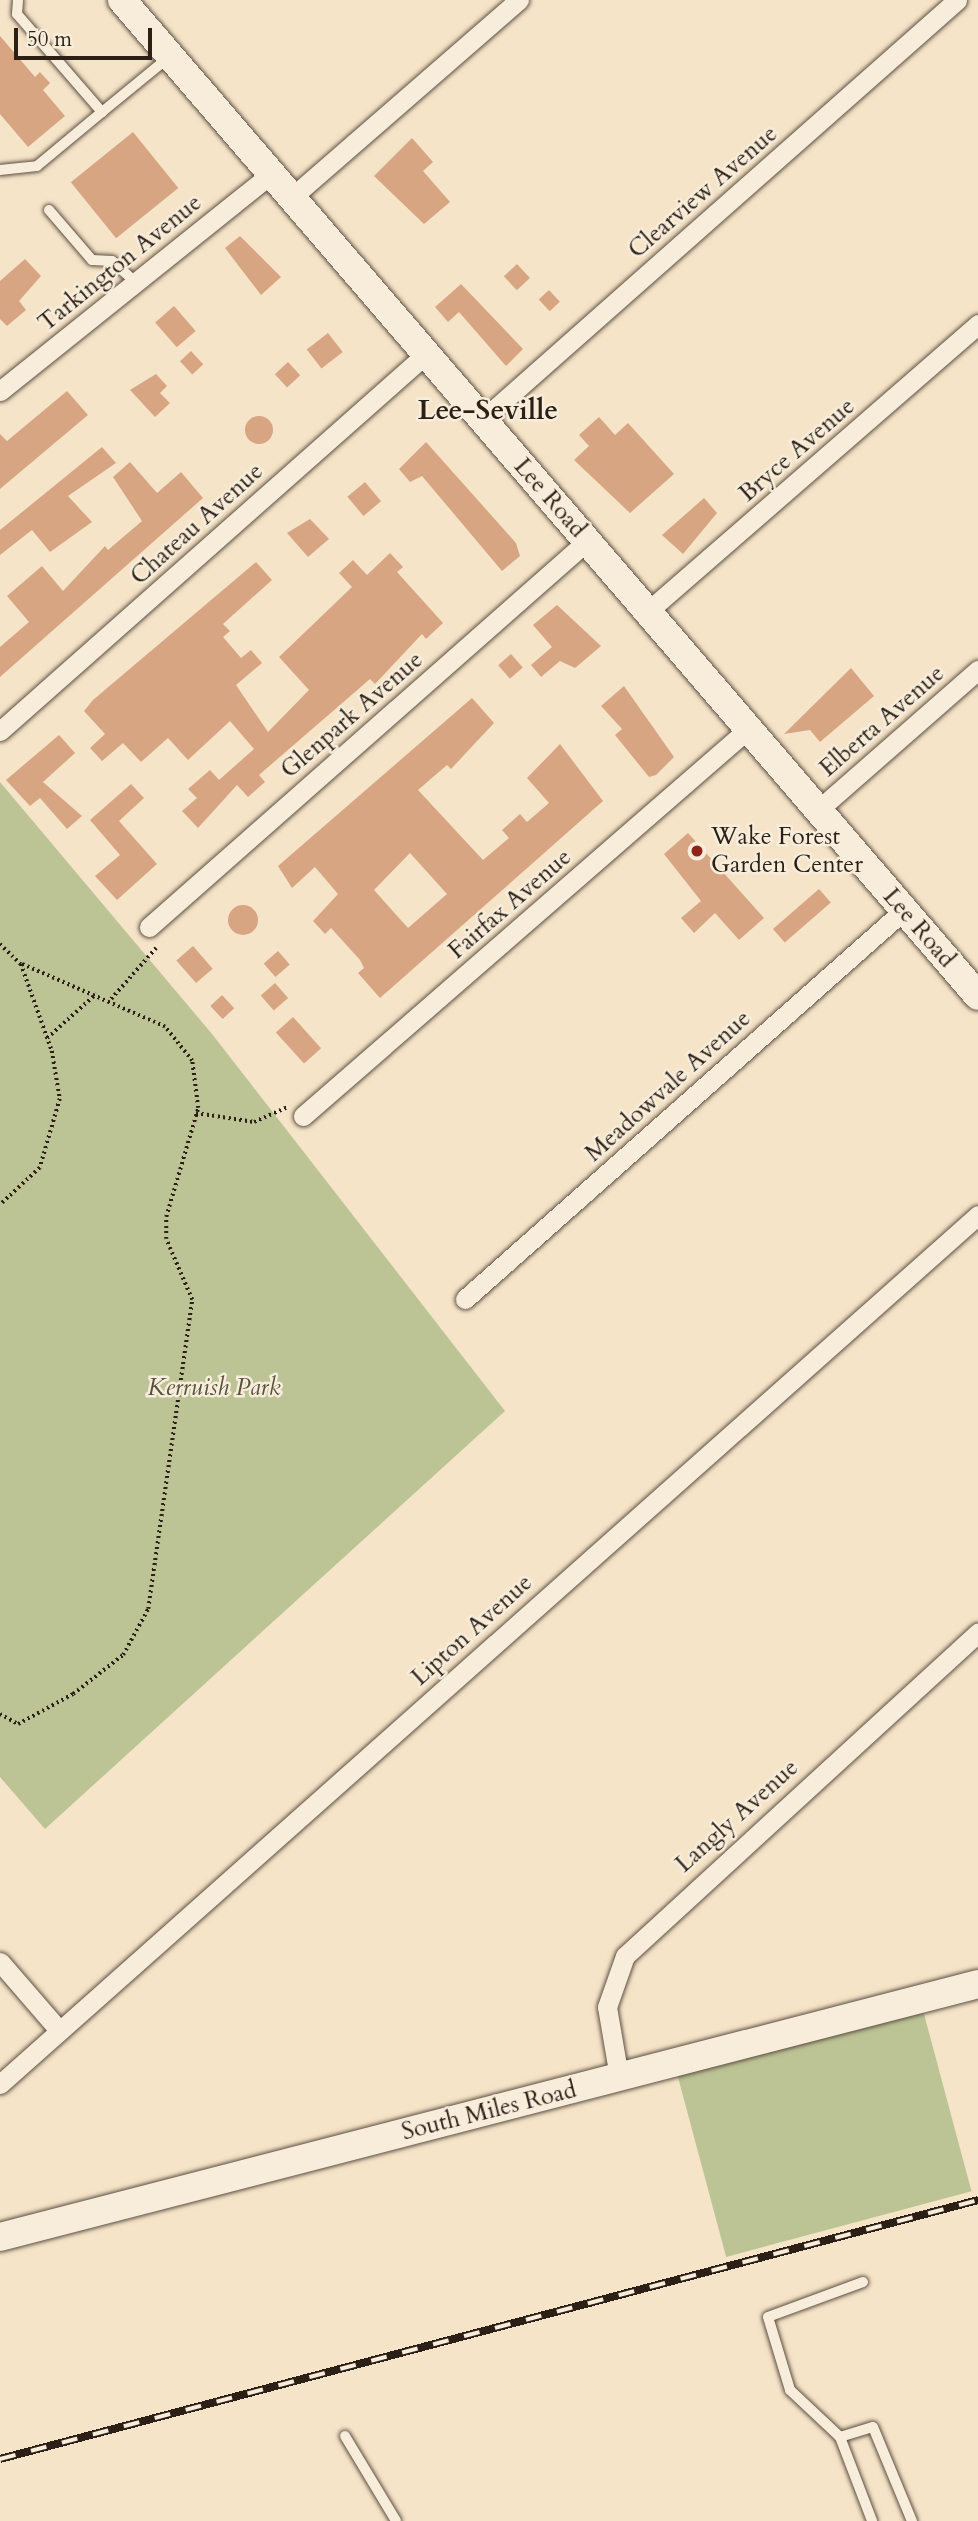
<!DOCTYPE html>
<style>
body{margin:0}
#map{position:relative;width:978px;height:2521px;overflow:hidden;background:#f5e4c8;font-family:Cardo,serif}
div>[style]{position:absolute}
.green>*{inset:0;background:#bcc495;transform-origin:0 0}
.building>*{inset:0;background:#d8a583;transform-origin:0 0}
.round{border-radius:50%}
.path>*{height:3.5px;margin-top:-1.75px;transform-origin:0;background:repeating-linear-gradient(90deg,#2b1f16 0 2px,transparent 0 5.5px)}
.roads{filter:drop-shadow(0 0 2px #5e5042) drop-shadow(0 0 2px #5e5042)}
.lane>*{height:10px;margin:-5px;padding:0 5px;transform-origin:5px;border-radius:5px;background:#f8eddb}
.street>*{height:19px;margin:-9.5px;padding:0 9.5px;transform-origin:9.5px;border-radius:9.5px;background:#f8eddb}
.secondary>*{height:28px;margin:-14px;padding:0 14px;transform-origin:14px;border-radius:14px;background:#f8eddb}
.rail>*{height:8px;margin-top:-4px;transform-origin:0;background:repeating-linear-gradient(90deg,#f8eddb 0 16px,#2b1f16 0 32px);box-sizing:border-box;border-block:2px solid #2b1f16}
.dots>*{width:19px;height:19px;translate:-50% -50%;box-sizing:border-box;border:4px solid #f8eddb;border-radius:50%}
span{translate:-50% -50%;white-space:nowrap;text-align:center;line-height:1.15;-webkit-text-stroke:5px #f8eddb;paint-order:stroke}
.street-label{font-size:24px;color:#2b1f16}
.poi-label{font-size:24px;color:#2b1f16}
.left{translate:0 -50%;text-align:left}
.park-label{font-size:24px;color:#56513c;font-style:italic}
.quarter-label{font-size:28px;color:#2b1f16;font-weight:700}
.scale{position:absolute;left:14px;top:28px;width:138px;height:32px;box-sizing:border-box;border:4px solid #2b1f16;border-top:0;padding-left:9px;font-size:21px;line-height:24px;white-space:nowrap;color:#2b1f16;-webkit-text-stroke:5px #f8eddb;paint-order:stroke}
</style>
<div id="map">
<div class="green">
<i style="clip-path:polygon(0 782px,212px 1034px,505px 1411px,45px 1829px,0 1777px)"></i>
<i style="left:920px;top:1999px;width:199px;height:254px;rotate:75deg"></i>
</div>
<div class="building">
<i style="clip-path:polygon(0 36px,35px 77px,40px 72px,50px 83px,43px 90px,65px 116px,28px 147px,0 114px)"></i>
<i style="left:133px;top:132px;width:72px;height:80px;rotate:51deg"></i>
<i style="clip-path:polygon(412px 138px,433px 162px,423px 171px,450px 202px,424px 224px,374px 176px)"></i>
<i style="clip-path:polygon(240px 236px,281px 277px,261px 295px,225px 248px)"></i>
<i style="clip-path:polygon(25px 259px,41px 276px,19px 301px,26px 310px,7px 326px,0 319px,0 281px)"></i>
<i style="left:517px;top:264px;width:19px;height:18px;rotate:47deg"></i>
<i style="clip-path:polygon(461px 284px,523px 349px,506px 366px,459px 312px,448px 322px,435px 307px)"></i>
<i style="left:549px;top:290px;width:16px;height:14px;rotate:47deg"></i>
<i style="left:174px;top:306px;width:33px;height:25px;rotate:49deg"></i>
<i style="left:328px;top:333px;width:24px;height:27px;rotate:52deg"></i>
<i style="left:191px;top:351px;width:18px;height:15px;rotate:47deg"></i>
<i style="left:288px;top:362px;width:18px;height:18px;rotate:47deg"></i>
<i style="clip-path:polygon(156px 374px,167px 386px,160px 393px,170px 403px,155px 417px,130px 390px)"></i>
<i style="clip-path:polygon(67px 391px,88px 415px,0 489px,0 434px,7px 441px)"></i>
<i class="round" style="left:245px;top:416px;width:28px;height:28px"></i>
<i style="clip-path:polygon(599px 417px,615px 435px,628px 423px,674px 474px,630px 513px,574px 460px,589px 446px,579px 435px)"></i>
<i style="clip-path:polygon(426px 442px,516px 543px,520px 556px,502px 571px,422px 476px,410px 482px,399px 469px)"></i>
<i style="clip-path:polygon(102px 447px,116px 463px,68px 496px,92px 522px,50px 552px,32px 530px,0 555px,0 530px)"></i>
<i style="clip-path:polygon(130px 462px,157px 493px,181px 472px,203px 498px,0 677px,0 647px,29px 622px,7px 596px,42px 566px,63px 591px,105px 546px,108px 550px,142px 521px,113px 477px)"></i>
<i style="left:365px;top:482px;width:25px;height:23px;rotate:50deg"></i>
<i style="clip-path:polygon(704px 498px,717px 513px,683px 554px,662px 535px)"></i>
<i style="clip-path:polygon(310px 519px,329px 539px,308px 557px,287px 533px)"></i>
<i style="clip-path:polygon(390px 553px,403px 567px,397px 572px,443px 623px,426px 639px,422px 634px,375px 684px,370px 679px,259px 775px,265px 782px,248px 797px,237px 785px,198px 828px,182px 811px,197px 798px,188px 789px,210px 770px,219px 780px,254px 749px,230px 721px,188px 760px,168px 738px,141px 762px,123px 743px,102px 761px,90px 748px,105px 734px,84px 711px,93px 700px,256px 562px,272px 580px,223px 624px,230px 631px,223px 637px,241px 658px,251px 650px,262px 663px,236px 685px,268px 732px,309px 690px,279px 657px,352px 587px,339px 573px,353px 560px,367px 575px)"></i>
<i style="clip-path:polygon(557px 605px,601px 646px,575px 668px,560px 661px,541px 677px,531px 665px,552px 647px,533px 625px)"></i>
<i style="left:511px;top:654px;width:18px;height:17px;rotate:49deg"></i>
<i style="clip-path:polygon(851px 668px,874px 696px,820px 742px,810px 730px,784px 734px)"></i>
<i style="clip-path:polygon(624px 686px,674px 757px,656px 775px,649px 777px,615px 735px,622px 729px,601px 706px)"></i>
<i style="clip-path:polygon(evenodd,472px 698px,494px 723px,451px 769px,447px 765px,418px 790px,483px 860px,509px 838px,502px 830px,520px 814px,527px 822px,549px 803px,527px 778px,560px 744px,603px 801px,380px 998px,358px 973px,364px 968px,360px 960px,331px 928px,325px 934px,313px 921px,338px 894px,315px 867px,292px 888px,278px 866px,472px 698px,410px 853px,447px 894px,408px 928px,374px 890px,410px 853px)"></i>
<i style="clip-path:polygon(59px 735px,75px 753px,43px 782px,82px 816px,67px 829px,40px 798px,30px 806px,6px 780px)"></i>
<i style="clip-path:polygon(131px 784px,144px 798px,119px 821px,157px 864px,117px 900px,95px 876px,120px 855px,90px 820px)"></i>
<i style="clip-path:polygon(688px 833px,764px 918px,739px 940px,715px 913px,694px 933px,681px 918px,701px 901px,664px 854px)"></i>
<i style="left:819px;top:889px;width:18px;height:61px;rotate:49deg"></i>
<i class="round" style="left:228px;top:905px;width:30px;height:30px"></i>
<i style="left:193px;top:946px;width:30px;height:22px;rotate:49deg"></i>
<i style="left:278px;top:951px;width:18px;height:19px;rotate:49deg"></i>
<i style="left:275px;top:983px;width:20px;height:19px;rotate:49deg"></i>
<i style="left:222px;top:995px;width:18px;height:16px;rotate:47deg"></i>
<i style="left:293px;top:1017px;width:42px;height:23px;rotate:48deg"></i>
</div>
<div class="path">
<i style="left:0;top:944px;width:29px;rotate:44deg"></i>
<i style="left:21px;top:964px;width:92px;rotate:70.4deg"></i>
<i style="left:52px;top:1051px;width:49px;rotate:80.5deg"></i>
<i style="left:60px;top:1099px;width:72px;rotate:106.2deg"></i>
<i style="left:40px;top:1168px;width:54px;rotate:137.2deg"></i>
<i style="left:111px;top:999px;width:68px;rotate:-48.6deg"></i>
<i style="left:47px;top:1038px;width:66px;rotate:-41.9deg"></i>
<i style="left:196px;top:1113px;width:59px;rotate:8.8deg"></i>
<i style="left:254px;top:1122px;width:37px;rotate:-24deg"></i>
<i style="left:0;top:1714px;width:21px;rotate:29deg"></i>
<i style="left:18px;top:1724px;width:63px;rotate:-28.6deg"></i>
<i style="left:73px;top:1694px;width:63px;rotate:-38deg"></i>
<i style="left:123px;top:1655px;width:52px;rotate:-61.5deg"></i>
<i style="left:148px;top:1609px;width:312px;rotate:-81.9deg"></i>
<i style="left:192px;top:1300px;width:66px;rotate:-113.1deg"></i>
<i style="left:166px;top:1239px;width:22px;rotate:-90deg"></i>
<i style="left:166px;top:1217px;width:114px;rotate:-73.6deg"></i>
<i style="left:198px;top:1108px;width:47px;rotate:-97.3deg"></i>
<i style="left:192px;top:1061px;width:43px;rotate:-128.5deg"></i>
<i style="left:165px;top:1027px;width:157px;rotate:-156.4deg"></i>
</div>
<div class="roads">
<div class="lane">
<i style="left:18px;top:0;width:14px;rotate:94deg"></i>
<i style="left:17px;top:14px;width:130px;rotate:49.1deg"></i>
<i style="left:102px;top:112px;width:87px;rotate:-39.4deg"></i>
<i style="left:0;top:170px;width:37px;rotate:-6deg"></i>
<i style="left:37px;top:166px;width:85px;rotate:-39.7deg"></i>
<i style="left:49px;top:210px;width:66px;rotate:49.3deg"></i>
<i style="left:92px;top:260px;width:20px;rotate:3deg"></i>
<i style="left:112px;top:261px;width:31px;rotate:42deg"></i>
<i style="left:863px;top:2282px;width:101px;rotate:159.8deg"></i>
<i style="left:768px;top:2317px;width:76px;rotate:73.2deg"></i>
<i style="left:790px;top:2390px;width:69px;rotate:43.2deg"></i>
<i style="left:840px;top:2437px;width:90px;rotate:69.1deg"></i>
<i style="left:345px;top:2436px;width:99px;rotate:59deg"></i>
<i style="left:840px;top:2437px;width:34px;rotate:-17deg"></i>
<i style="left:873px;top:2427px;width:102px;rotate:67.5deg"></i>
</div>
<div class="street">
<i style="left:291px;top:198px;width:302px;rotate:-41deg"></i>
<i style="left:0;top:391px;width:347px;rotate:-38.7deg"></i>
<i style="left:482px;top:420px;width:634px;rotate:-41.48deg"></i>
<i style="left:647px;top:612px;width:439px;rotate:-41deg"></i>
<i style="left:0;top:731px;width:569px;rotate:-41.51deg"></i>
<i style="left:818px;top:810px;width:213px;rotate:-41.2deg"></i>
<i style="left:149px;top:927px;width:584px;rotate:-41.39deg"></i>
<i style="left:303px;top:1116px;width:590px;rotate:-41.01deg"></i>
<i style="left:465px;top:1299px;width:587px;rotate:-41.54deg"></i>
<i style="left:0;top:1962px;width:90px;rotate:49.1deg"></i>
<i style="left:619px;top:2077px;width:71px;rotate:-99.7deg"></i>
<i style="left:607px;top:2007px;width:54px;rotate:-70.6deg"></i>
<i style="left:625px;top:1956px;width:479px;rotate:-42.5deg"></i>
<i style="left:0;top:2084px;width:1308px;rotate:-41.62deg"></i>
</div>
<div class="secondary">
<i style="left:122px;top:0;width:1313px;rotate:49.32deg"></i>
<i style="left:0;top:2237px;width:1010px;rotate:-14.5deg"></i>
</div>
</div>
<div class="rail">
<i style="left:0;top:2459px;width:1012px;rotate:-14.83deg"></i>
</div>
<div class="dots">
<i style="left:697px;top:851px;background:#8f2418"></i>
</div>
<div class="street-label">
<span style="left:703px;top:192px;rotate:-41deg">Clearview Avenue</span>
<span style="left:120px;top:263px;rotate:-39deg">Tarkington Avenue</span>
<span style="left:797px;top:450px;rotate:-41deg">Bryce Avenue</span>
<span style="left:550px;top:498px;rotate:49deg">Lee Road</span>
<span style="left:197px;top:524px;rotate:-42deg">Chateau Avenue</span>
<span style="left:352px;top:715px;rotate:-41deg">Glenpark Avenue</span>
<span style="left:882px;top:721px;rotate:-41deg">Elberta Avenue</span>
<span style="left:510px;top:904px;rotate:-41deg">Fairfax Avenue</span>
<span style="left:919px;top:928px;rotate:49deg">Lee Road</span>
<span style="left:668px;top:1086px;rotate:-42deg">Meadowvale Avenue</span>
<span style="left:472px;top:1630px;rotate:-42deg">Lipton Avenue</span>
<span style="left:737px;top:1816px;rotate:-42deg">Langly Avenue</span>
<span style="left:489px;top:2111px;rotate:-14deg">South Miles Road</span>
</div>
<div class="poi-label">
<span class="left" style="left:711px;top:851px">Wake Forest<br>Garden Center</span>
</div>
<div class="park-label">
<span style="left:214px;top:1388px">Kerruish Park</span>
</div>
<div class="quarter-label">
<span style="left:488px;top:410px">Lee-Seville</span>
</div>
<div class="scale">50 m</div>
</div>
